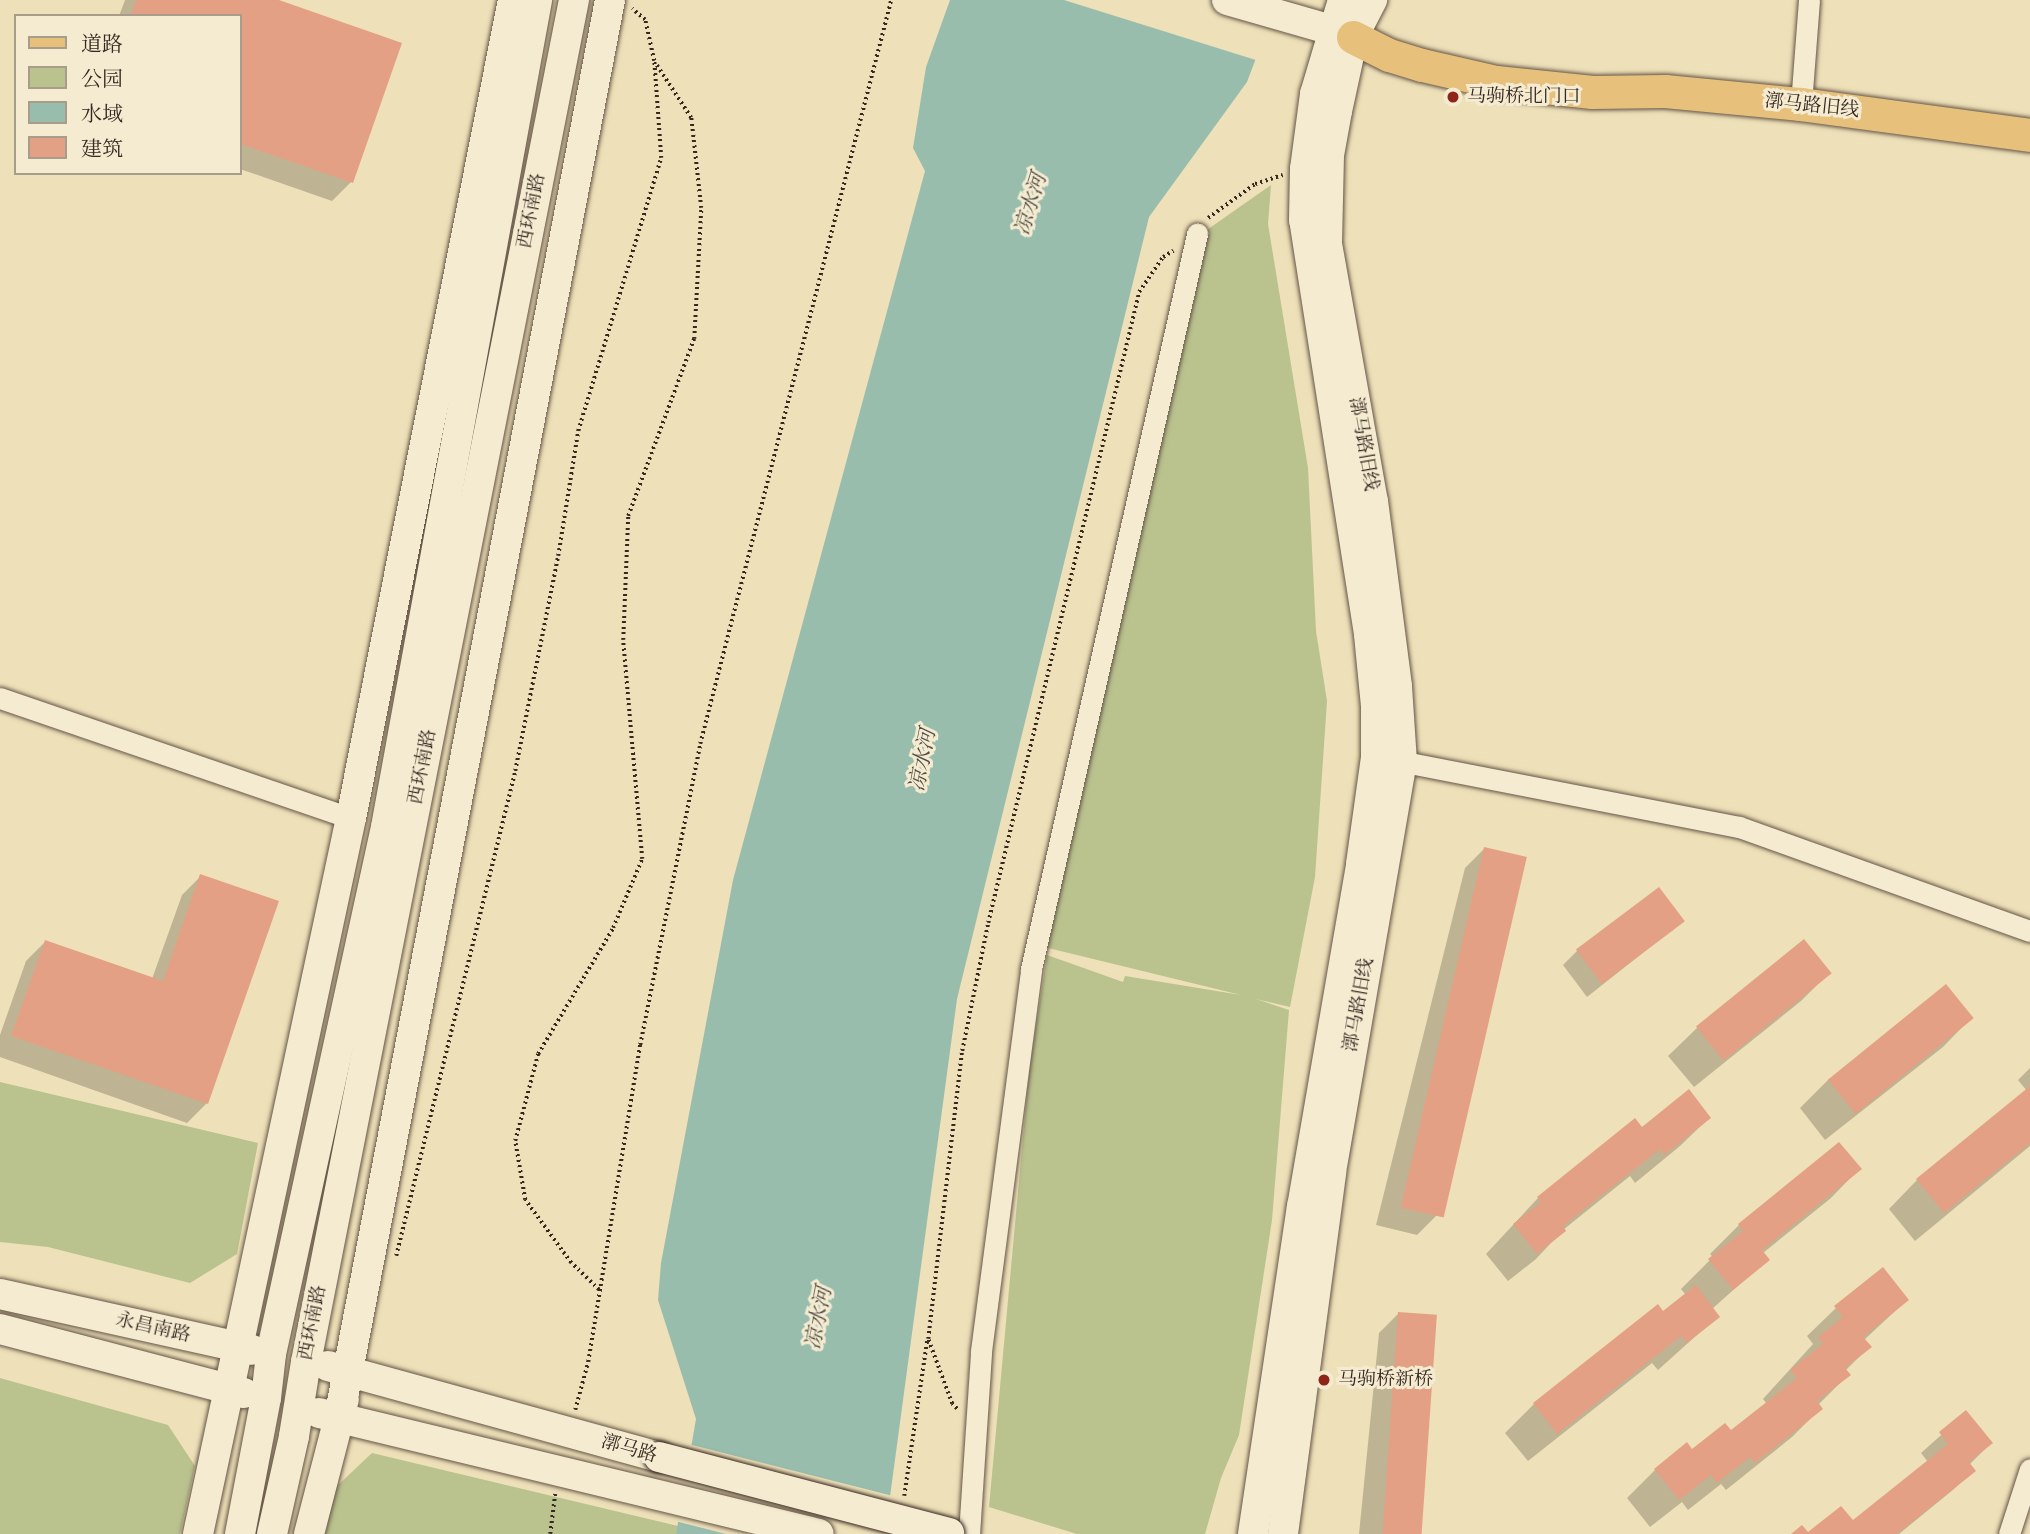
<!DOCTYPE html>
<meta charset="utf-8">
<style>
body{margin:0}
#map{position:relative;width:2030px;height:1534px;overflow:hidden;background:#eee0b8;font-family:Alegreya,"Noto Serif SC",serif}
div>[style]{position:absolute}
.green>*{inset:0;background:#bac28e}
.water>*{inset:0;background:#99bdad}
.pier>*{inset:0;background:#eee0b8}
.shadow>*{inset:0;background:#0003}
.building>*{inset:0;background:#e4a084;transform-origin:0 0}
.path>*{height:3.5px;margin-top:-1.75px;transform-origin:0;background:repeating-linear-gradient(90deg,#362721 0 2px,transparent 0 5.5px)}
.roads{filter:drop-shadow(0 0 2px #645547) drop-shadow(0 0 2px #645547)}
.street>*{height:21px;margin:-10.5px;padding:0 10.5px;transform-origin:10.5px;border-radius:10.5px;background:#f4ebd1}
.secondary>*{height:30px;margin:-15px;padding:0 15px;transform-origin:15px;border-radius:15px;background:#f4ebd1}
.primary>*{height:33px;margin:-16.5px;padding:0 16.5px;transform-origin:16.5px;border-radius:16.5px;background:#e7c07c}
.bridges{filter:drop-shadow(0 0 2px #362721) drop-shadow(0 0 2px #362721)}
.secondary-bridge>*{height:30px;margin:-15px;padding:0 15px;transform-origin:15px;border-radius:15px;background:#f4ebd1}
.dots>*{width:19px;height:19px;translate:-50% -50%;box-sizing:border-box;border:4px solid #f4ebd1;border-radius:50%}
span{translate:-50% -50%;white-space:nowrap;text-align:center;line-height:1.15;-webkit-text-stroke:6px #f4ebd1;paint-order:stroke}
.poi-label{font-size:19px;color:#362721}
.left{translate:0 -50%;text-align:left}
.street-label{font-size:19px;color:#362721}
.water-label{font-size:21px;color:#4f4c44;font-style:italic}
.legend{position:absolute;left:14px;top:14px;width:228px;height:161px;box-sizing:border-box;background:#f4ebd1;border:2px solid #a89d8b;margin:0;padding:9px 12px;list-style:none;font-size:21px;color:#362721}
.legend li{display:flex;align-items:center;gap:14px;height:35px}
.legend b{width:35px;border:2px solid #a89d8b}
</style>
<div id="map">
<div class="green">
<i style="clip-path:polygon(1271px 185px,1268px 224px,1308px 468px,1316px 631px,1327px 701px,1315px 877px,1290px 1007px,1256px 999px,1289px 1010px,1272px 1220px,1239px 1435px,1221px 1478px,1205px 1534px,1077px 1534px,989px 1507px,1029px 1072px,1047px 955px,1123px 982px,1125px 976px,1241px 995px,1044px 947px,1204px 232px)"></i>
<i style="clip-path:polygon(0 1082px,258px 1143px,237px 1254px,190px 1283px,48px 1247px,0 1242px)"></i>
<i style="clip-path:polygon(0 1378px,168px 1425px,195px 1466px,180px 1534px,0 1534px)"></i>
<i style="clip-path:polygon(372px 1453px,678px 1526px,676px 1534px,325px 1534px,336px 1487px)"></i>
</div>
<div class="water">
<i style="clip-path:polygon(950px 0,1278px 0,1247px 82px,1149px 217px,957px 999px,885px 1534px,676px 1534px,696px 1419px,658px 1300px,661px 1263px,733px 880px,925px 171px,913px 148px,926px 67px)"></i>
</div>
<div class="pier">
<i style="clip-path:polygon(1064px 0,1282px 0,1259px 61px)"></i>
<i style="clip-path:polygon(688px 1444px,893px 1496px,888px 1534px,726px 1534px,675px 1521px)"></i>
</div>
<div class="shadow">
<i style="clip-path:polygon(125px 0,274px 0,351px 182px,332px 201px,240px 169px,240px 16px,119px 16px)"></i>
<i style="clip-path:polygon(1484px 849px,1436px 1216px,1417px 1235px,1376px 1225px,1465px 868px)"></i>
<i style="clip-path:polygon(201px 876px,277px 903px,206px 1104px,187px 1123px,0 1057px,0 1035px,26px 961px,45px 942px,152px 979px,182px 895px)"></i>
<i style="clip-path:polygon(1683px 921px,1587px 997px,1563px 965px,1577px 951px)"></i>
<i style="clip-path:polygon(1804px 941px,1829px 973px,1801px 1001px,1694px 1087px,1668px 1056px,1697px 1028px)"></i>
<i style="clip-path:polygon(1971px 1018px,1943px 1047px,1825px 1140px,1800px 1108px,1829px 1079px)"></i>
<i style="clip-path:polygon(2030px 1068px,2030px 1146px,1915px 1241px,1889px 1209px,1917px 1180px,2027px 1091px,2018px 1080px)"></i>
<i style="clip-path:polygon(1709px 1118px,1680px 1146px,1635px 1183px,1630px 1176px,1563px 1230px,1536px 1259px,1508px 1281px,1486px 1254px,1538px 1198px,1635px 1121px,1642px 1129px)"></i>
<i style="clip-path:polygon(1839px 1144px,1859px 1169px,1831px 1198px,1763px 1253px,1768px 1259px,1712px 1309px,1718px 1316px,1658px 1370px,1652px 1363px,1528px 1461px,1505px 1433px,1534px 1404px,1657px 1306px,1663px 1314px,1686px 1295px,1681px 1289px,1713px 1257px,1710px 1254px,1739px 1225px)"></i>
<i style="clip-path:polygon(1907px 1300px,1864px 1340px,1869px 1347px,1845px 1371px,1848px 1375px,1818px 1405px,1821px 1408px,1792px 1437px,1726px 1490px,1721px 1484px,1688px 1510px,1682px 1502px,1650px 1527px,1627px 1498px,1655px 1470px,1731px 1433px,1767px 1404px,1763px 1399px,1813px 1344px,1807px 1336px,1836px 1308px)"></i>
<i style="clip-path:polygon(1399px 1313px,1414px 1534px,1359px 1534px,1379px 1333px)"></i>
<i style="clip-path:polygon(1966px 1413px,1991px 1443px,1969px 1465px,1973px 1470px,1954px 1489px,1899px 1534px,1808px 1534px,1853px 1523px,1928px 1462px,1921px 1453px)"></i>
</div>
<div class="building">
<i style="clip-path:polygon(136px 0,279px 0,402px 43px,353px 183px,240px 144px,240px 16px,131px 16px)"></i>
<i style="left:1484px;top:847px;width:44px;height:370px;rotate:13deg"></i>
<i style="clip-path:polygon(200px 874px,279px 901px,208px 1104px,11px 1036px,45px 940px,163px 981px)"></i>
<i style="left:1659px;top:887px;width:43px;height:104px;rotate:53deg"></i>
<i style="left:1804px;top:939px;width:44px;height:139px;rotate:51deg"></i>
<i style="left:1946px;top:984px;width:44px;height:152px;rotate:51deg"></i>
<i style="clip-path:polygon(2030px 1086px,2030px 1143px,1944px 1213px,1916px 1179px)"></i>
<i style="clip-path:polygon(1689px 1089px,1711px 1118px,1664px 1155px,1660px 1149px,1563px 1226px,1566px 1231px,1537px 1254px,1513px 1224px,1541px 1202px,1537px 1197px,1635px 1118px,1642px 1127px)"></i>
<i style="clip-path:polygon(1839px 1142px,1862px 1169px,1762px 1250px,1770px 1260px,1733px 1290px,1708px 1259px,1743px 1231px,1738px 1224px)"></i>
<i style="clip-path:polygon(1883px 1267px,1909px 1300px,1863px 1337px,1872px 1347px,1845px 1368px,1851px 1375px,1817px 1401px,1823px 1409px,1755px 1463px,1750px 1457px,1717px 1483px,1711px 1475px,1679px 1500px,1654px 1469px,1687px 1442px,1692px 1449px,1725px 1423px,1731px 1430px,1797px 1378px,1790px 1370px,1823px 1344px,1818px 1337px,1843px 1317px,1834px 1306px)"></i>
<i style="clip-path:polygon(1696px 1285px,1720px 1317px,1687px 1343px,1681px 1336px,1557px 1434px,1533px 1403px,1658px 1304px,1663px 1311px)"></i>
<i style="left:1398px;top:1312px;width:39px;height:223px;rotate:4deg"></i>
<i style="clip-path:polygon(1966px 1410px,1993px 1443px,1969px 1462px,1976px 1471px,1897px 1534px,1791px 1534px,1802px 1525px,1808px 1532px,1841px 1506px,1853px 1520px,1948px 1444px,1939px 1432px)"></i>
</div>
<div class="path">
<i style="left:1208px;top:218px;width:58px;rotate:-35.9deg"></i>
<i style="left:1255px;top:184px;width:29px;rotate:-18deg"></i>
<i style="left:396px;top:1256px;width:499px;rotate:-76.2deg"></i>
<i style="left:515px;top:771px;width:219px;rotate:-78.7deg"></i>
<i style="left:558px;top:556px;width:127px;rotate:-80.9deg"></i>
<i style="left:578px;top:431px;width:285px;rotate:-73.1deg"></i>
<i style="left:661px;top:158px;width:97px;rotate:-94.1deg"></i>
<i style="left:654px;top:61px;width:42px;rotate:-102.4deg"></i>
<i style="left:645px;top:20px;width:17px;rotate:-140deg"></i>
<i style="left:599px;top:1290px;width:39px;rotate:-136deg"></i>
<i style="left:571px;top:1263px;width:78px;rotate:-126.1deg"></i>
<i style="left:525px;top:1200px;width:60px;rotate:-99.6deg"></i>
<i style="left:515px;top:1141px;width:90px;rotate:-75.2deg"></i>
<i style="left:538px;top:1054px;width:147px;rotate:-59.2deg"></i>
<i style="left:613px;top:928px;width:75px;rotate:-67.2deg"></i>
<i style="left:642px;top:859px;width:220px;rotate:-95deg"></i>
<i style="left:623px;top:640px;width:124px;rotate:-87.7deg"></i>
<i style="left:628px;top:516px;width:189px;rotate:-69.6deg"></i>
<i style="left:694px;top:339px;width:131px;rotate:-86.9deg"></i>
<i style="left:701px;top:208px;width:91px;rotate:-96.3deg"></i>
<i style="left:691px;top:118px;width:66px;rotate:-123.2deg"></i>
<i style="left:957px;top:1409px;width:7px;rotate:-135deg"></i>
<i style="left:952px;top:1404px;width:69px;rotate:-110.3deg"></i>
<i style="left:928px;top:1339px;width:290px;rotate:-83.3deg"></i>
<i style="left:962px;top:1051px;width:131px;rotate:-78.5deg"></i>
<i style="left:988px;top:923px;width:649px;rotate:-76.54deg"></i>
<i style="left:1139px;top:292px;width:42px;rotate:-55.6deg"></i>
<i style="left:1163px;top:257px;width:12px;rotate:-31deg"></i>
<i style="left:575px;top:1410px;width:50px;rotate:-74.8deg"></i>
<i style="left:588px;top:1362px;width:321px;rotate:-80.7deg"></i>
<i style="left:640px;top:1045px;width:307px;rotate:-78.7deg"></i>
<i style="left:700px;top:744px;width:768px;rotate:-75.6deg"></i>
<i style="left:904px;top:1496px;width:157px;rotate:-81.6deg"></i>
<i style="left:550px;top:1534px;width:40px;rotate:-82.9deg"></i>
</div>
<div class="roads">
<div class="street">
<i style="left:1801px;top:104px;width:104px;rotate:-85.6deg"></i>
<i style="left:0;top:698px;width:371px;rotate:18.9deg"></i>
<i style="left:1389px;top:759px;width:357px;rotate:11deg"></i>
<i style="left:1739px;top:827px;width:309px;rotate:19.7deg"></i>
<i style="left:969px;top:1534px;width:183px;rotate:-86.2deg"></i>
<i style="left:981px;top:1351px;width:385px;rotate:-82.5deg"></i>
<i style="left:1031px;top:969px;width:754px;rotate:-77.27deg"></i>
<i style="left:2009px;top:1534px;width:68px;rotate:-72.1deg"></i>
</div>
<div class="secondary">
<i style="left:1227px;top:0;width:127px;rotate:16deg"></i>
<i style="left:0;top:1294px;width:258px;rotate:12.5deg"></i>
<i style="left:0;top:1329px;width:252px;rotate:14.7deg"></i>
<i style="left:328px;top:1366px;width:343px;rotate:15.4deg"></i>
<i style="left:319px;top:1413px;width:514px;rotate:13.6deg"></i>
<i style="left:339px;top:1418px;width:1444px;rotate:-79.18deg"></i>
<i style="left:198px;top:1534px;width:732px;rotate:-77.94deg"></i>
<i style="left:351px;top:818px;width:834px;rotate:-78.8deg"></i>
<i style="left:240px;top:1534px;width:138px;rotate:-79.2deg"></i>
<i style="left:266px;top:1398px;width:44px;rotate:-83.5deg"></i>
<i style="left:271px;top:1354px;width:539px;rotate:-77.69deg"></i>
<i style="left:386px;top:827px;width:841px;rotate:-79.65deg"></i>
<i style="left:272px;top:1534px;width:100px;rotate:-77.3deg"></i>
<i style="left:294px;top:1436px;width:75px;rotate:-80.8deg"></i>
<i style="left:306px;top:1362px;width:1388px;rotate:-78.87deg"></i>
<i style="left:309px;top:1534px;width:139px;rotate:-75.5deg"></i>
<i style="left:1253px;top:1534px;width:331px;rotate:-81.5deg"></i>
<i style="left:1302px;top:1207px;width:348px;rotate:-80.2deg"></i>
<i style="left:1361px;top:864px;width:108px;rotate:-82deg"></i>
<i style="left:1376px;top:757px;width:51px;rotate:-90deg"></i>
<i style="left:1376px;top:706px;width:72px;rotate:-95.6deg"></i>
<i style="left:1369px;top:634px;width:419px;rotate:-98.9deg"></i>
<i style="left:1304px;top:220px;width:51px;rotate:-88.9deg"></i>
<i style="left:1305px;top:169px;width:76px;rotate:-82.4deg"></i>
<i style="left:1315px;top:94px;width:98px;rotate:-73.4deg"></i>
<i style="left:1283px;top:1534px;width:365px;rotate:-82.4deg"></i>
<i style="left:1331px;top:1172px;width:416px;rotate:-80.2deg"></i>
<i style="left:1402px;top:762px;width:76px;rotate:-93.8deg"></i>
<i style="left:1397px;top:686px;width:186px;rotate:-97.4deg"></i>
<i style="left:1373px;top:502px;width:263px;rotate:-100.1deg"></i>
<i style="left:1327px;top:243px;width:88px;rotate:-88.7deg"></i>
<i style="left:1329px;top:155px;width:45px;rotate:-79.7deg"></i>
<i style="left:1337px;top:111px;width:76px;rotate:-77.8deg"></i>
<i style="left:1353px;top:37px;width:42px;rotate:-62.8deg"></i>
</div>
<div class="primary">
<i style="left:1353px;top:37px;width:40px;rotate:26.6deg"></i>
<i style="left:1389px;top:55px;width:34px;rotate:17deg"></i>
<i style="left:1422px;top:65px;width:76px;rotate:12.9deg"></i>
<i style="left:1496px;top:82px;width:97px;rotate:5.9deg"></i>
<i style="left:1592px;top:92px;width:73px;rotate:-0.8deg"></i>
<i style="left:1665px;top:91px;width:137px;rotate:5.5deg"></i>
<i style="left:1801px;top:104px;width:231px;rotate:7.7deg"></i>
</div>
</div>
<div class="bridges">
<div class="secondary-bridge">
<i style="left:659px;top:1457px;width:300px;rotate:14.7deg"></i>
</div>
</div>
<div class="dots">
<i style="left:1453px;top:97px;background:#8f2418"></i>
<i style="left:1324px;top:1380px;background:#8f2418"></i>
</div>
<div class="poi-label">
<span class="left" style="left:1467px;top:97px">马驹桥北门口</span>
<span class="left" style="left:1338px;top:1380px">马驹桥新桥</span>
</div>
<div class="street-label">
<span style="left:1812px;top:106px;rotate:6deg">漷马路旧线</span>
<span style="left:532px;top:211px;rotate:-79deg">西环南路</span>
<span style="left:1363px;top:444px;rotate:80deg">漷马路旧线</span>
<span style="left:423px;top:767px;rotate:-79deg">西环南路</span>
<span style="left:1359px;top:1005px;rotate:-80deg">漷马路旧线</span>
<span style="left:313px;top:1323px;rotate:-79deg">西环南路</span>
<span style="left:153px;top:1328px;rotate:13deg">永昌南路</span>
<span style="left:629px;top:1449px;rotate:16deg">漷马路</span>
</div>
<div class="water-label">
<span style="left:1030px;top:204px;rotate:-73deg">凉水河</span>
<span style="left:922px;top:760px;rotate:-79deg">凉水河</span>
<span style="left:818px;top:1318px;rotate:-79deg">凉水河</span>
</div>
<ul class="legend">
<li><b style="height:9px;background:#e7c07c"></b>道路</li>
<li><b style="height:19px;background:#bac28e"></b>公园</li>
<li><b style="height:19px;background:#99bdad"></b>水域</li>
<li><b style="height:19px;background:#e4a084"></b>建筑</li>
</ul>
</div>
